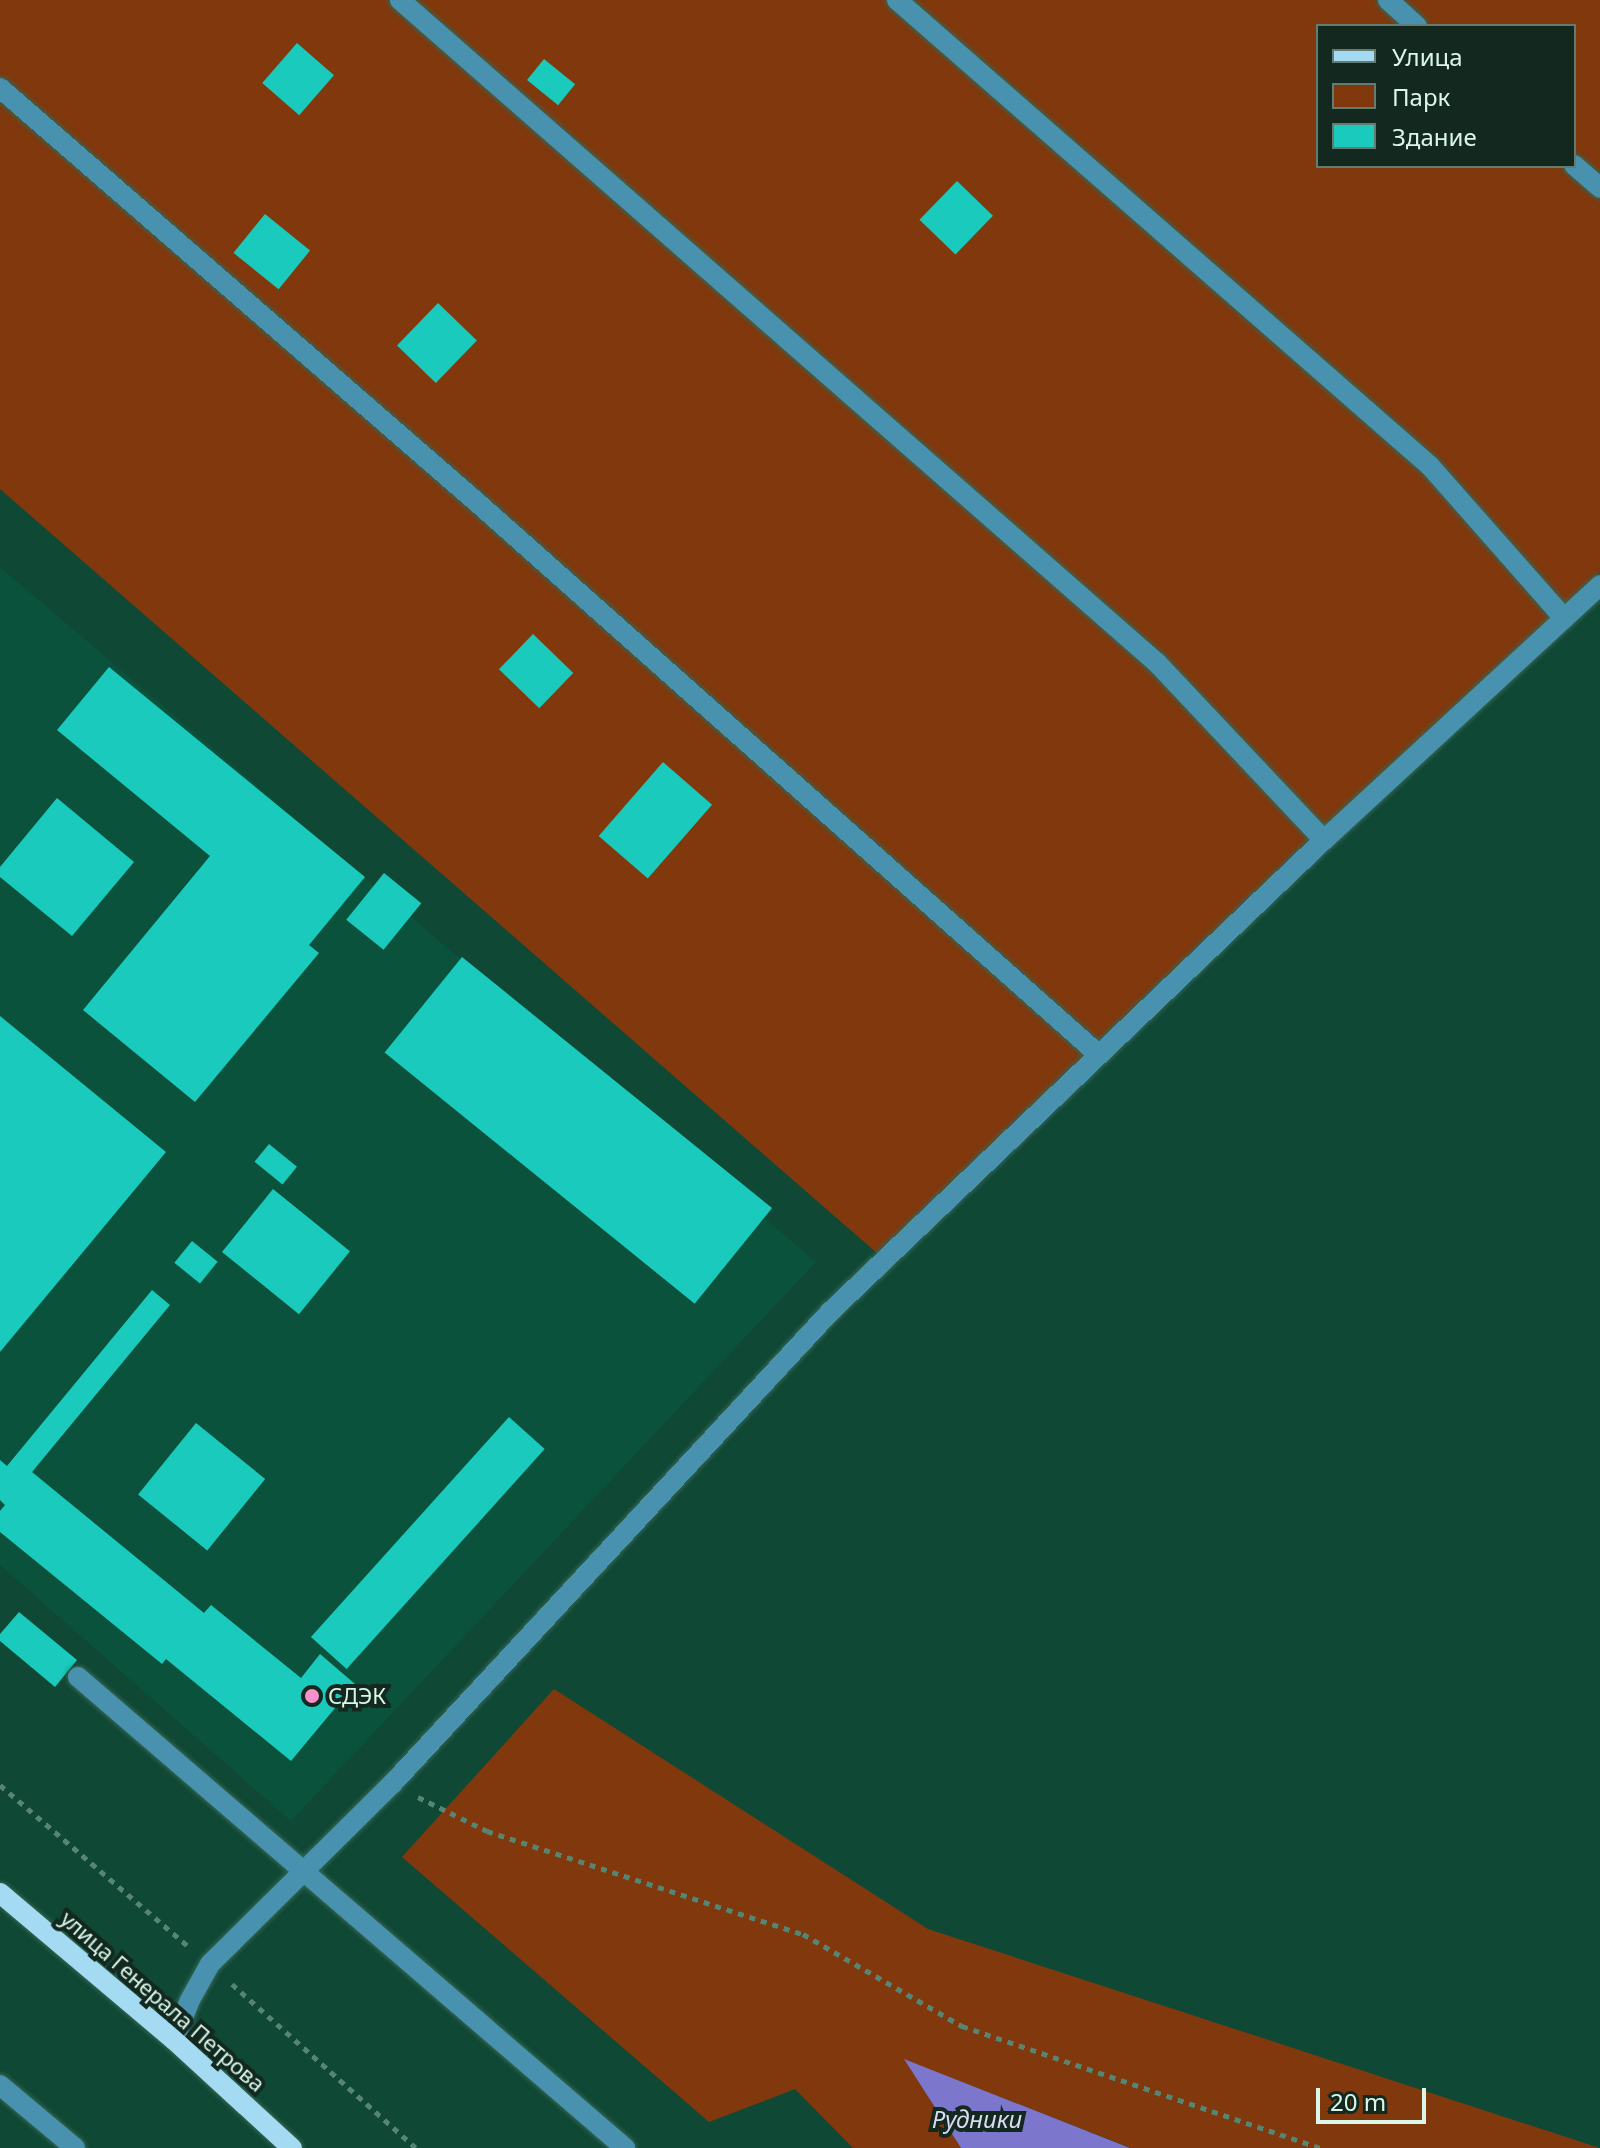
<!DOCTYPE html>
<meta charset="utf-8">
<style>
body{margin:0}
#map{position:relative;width:1600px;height:2148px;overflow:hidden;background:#0f4835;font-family:"Noto Sans",sans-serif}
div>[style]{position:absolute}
.built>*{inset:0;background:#0b523c}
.green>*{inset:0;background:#81380d}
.water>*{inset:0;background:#7d76cd}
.building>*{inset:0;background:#1acabc;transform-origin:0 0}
.path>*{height:5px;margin-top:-2.5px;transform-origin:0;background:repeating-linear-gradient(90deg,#568574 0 6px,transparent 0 12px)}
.roads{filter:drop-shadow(0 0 2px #346755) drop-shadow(0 0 2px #346755)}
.minor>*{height:20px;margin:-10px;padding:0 10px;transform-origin:10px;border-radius:10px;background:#4892af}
.major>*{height:20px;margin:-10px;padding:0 10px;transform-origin:10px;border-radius:10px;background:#a4dbf2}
.dots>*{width:22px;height:22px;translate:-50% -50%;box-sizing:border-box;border:4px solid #132920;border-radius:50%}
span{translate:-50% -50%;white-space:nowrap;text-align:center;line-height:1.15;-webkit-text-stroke:8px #132920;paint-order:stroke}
.poi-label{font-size:22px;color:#daf6e9}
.left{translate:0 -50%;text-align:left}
.street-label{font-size:22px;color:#daf6e9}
.water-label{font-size:24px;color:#dadaf1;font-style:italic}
.legend{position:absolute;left:1316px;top:24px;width:260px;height:144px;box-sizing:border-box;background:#132920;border:2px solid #637b70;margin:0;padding:10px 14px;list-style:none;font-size:24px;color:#daf6e9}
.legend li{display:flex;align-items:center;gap:16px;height:40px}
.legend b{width:40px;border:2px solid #637b70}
.scale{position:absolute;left:1316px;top:2088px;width:110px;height:36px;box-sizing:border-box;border:4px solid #daf6e9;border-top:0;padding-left:10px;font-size:24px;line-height:28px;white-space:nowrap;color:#daf6e9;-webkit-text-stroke:6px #132920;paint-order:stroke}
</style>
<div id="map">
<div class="built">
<i style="clip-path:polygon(0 567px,816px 1262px,291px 1821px,0 1565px)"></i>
</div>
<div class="green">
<i style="clip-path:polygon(evenodd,0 0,1600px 0,1600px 572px,878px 1254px,0 489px,0 0,1318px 26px,1574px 26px,1574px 166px,1318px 166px,1318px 26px)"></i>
<i style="clip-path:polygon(554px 1689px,928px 1929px,1600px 2148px,1131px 2148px,905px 2060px,961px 2148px,853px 2148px,795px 2089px,709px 2122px,402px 1857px)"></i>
</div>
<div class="water">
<i style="clip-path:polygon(904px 2059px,1130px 2148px,1131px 2148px,961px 2148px)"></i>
</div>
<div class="building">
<i style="left:297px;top:43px;width:49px;height:53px;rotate:41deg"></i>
<i style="left:544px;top:59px;width:40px;height:27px;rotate:39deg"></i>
<i style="left:957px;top:181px;width:50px;height:54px;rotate:44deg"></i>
<i style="left:265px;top:214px;width:58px;height:50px;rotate:39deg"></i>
<i style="left:438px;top:303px;width:54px;height:59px;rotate:44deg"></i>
<i style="left:533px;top:634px;width:56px;height:49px;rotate:44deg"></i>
<i style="clip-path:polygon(109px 667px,365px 877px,309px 945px,319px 953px,195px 1102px,83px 1010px,210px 856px,57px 730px)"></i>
<i style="left:663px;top:762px;width:65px;height:98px;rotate:41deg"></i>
<i style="clip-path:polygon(57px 798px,134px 862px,72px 936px,0 877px,0 867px)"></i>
<i style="left:384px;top:873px;width:48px;height:60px;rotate:39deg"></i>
<i style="left:462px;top:957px;width:399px;height:123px;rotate:39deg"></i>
<i style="clip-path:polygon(0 1016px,166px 1152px,0 1352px)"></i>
<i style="left:269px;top:1144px;width:36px;height:23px;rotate:39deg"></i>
<i style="left:273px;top:1189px;width:99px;height:81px;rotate:39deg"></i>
<i style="left:192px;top:1241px;width:33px;height:28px;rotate:39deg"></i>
<i style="clip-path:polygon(152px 1290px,170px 1305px,32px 1472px,204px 1613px,211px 1605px,301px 1678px,320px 1654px,355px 1684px,291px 1761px,166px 1659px,162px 1664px,0 1532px,0 1511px,5px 1505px,0 1500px,0 1460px,7px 1466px)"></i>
<i style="left:509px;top:1417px;width:48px;height:296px;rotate:42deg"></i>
<i style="left:196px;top:1423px;width:89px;height:92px;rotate:39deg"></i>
<i style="clip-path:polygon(19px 1612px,77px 1660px,55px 1687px,0 1641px,0 1634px)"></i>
</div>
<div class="path">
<i style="left:0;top:1785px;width:248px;rotate:40.6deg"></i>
<i style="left:418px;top:1797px;width:77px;rotate:26.2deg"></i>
<i style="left:487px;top:1831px;width:332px;rotate:18.1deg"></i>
<i style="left:803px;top:1934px;width:184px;rotate:30.1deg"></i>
<i style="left:962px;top:2026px;width:379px;rotate:18.8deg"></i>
<i style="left:232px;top:1984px;width:246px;rotate:41.7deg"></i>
</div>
<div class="roads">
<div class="minor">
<i style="left:400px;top:0;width:1006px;rotate:41.21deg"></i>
<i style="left:1157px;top:663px;width:243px;rotate:46.7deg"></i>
<i style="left:897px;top:0;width:708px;rotate:41.16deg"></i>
<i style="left:1430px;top:466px;width:203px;rotate:48.6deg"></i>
<i style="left:1388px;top:0;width:39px;rotate:42deg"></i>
<i style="left:0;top:88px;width:636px;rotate:40.98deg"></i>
<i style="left:480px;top:505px;width:827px;rotate:41.62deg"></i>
<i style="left:1574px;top:165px;width:35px;rotate:41deg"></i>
<i style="left:78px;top:1677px;width:722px;rotate:40.73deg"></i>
<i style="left:174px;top:2040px;width:43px;rotate:-68.2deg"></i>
<i style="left:190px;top:2000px;width:41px;rotate:-60.9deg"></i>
<i style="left:210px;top:1964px;width:256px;rotate:-44.7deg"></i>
<i style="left:392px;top:1784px;width:644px;rotate:-47.14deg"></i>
<i style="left:830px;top:1312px;width:683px;rotate:-43.7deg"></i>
<i style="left:1324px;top:840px;width:376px;rotate:-42.7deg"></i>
<i style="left:0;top:2085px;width:98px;rotate:40deg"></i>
</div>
<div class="major">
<i style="left:0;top:1893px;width:228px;rotate:40.2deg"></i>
<i style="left:174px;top:2040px;width:160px;rotate:42.5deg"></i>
</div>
</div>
<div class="dots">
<i style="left:312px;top:1696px;background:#f890cc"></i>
</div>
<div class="poi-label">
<span class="left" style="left:328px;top:1696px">СДЭК</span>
</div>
<div class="street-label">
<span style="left:163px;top:2001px;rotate:41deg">улица Генерала Петрова</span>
</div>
<div class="water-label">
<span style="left:977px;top:2119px">Рудники</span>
</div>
<ul class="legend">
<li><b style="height:10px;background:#a4dbf2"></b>Улица</li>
<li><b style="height:22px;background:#81380d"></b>Парк</li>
<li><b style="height:22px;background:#1acabc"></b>Здание</li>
</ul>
<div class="scale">20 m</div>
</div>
